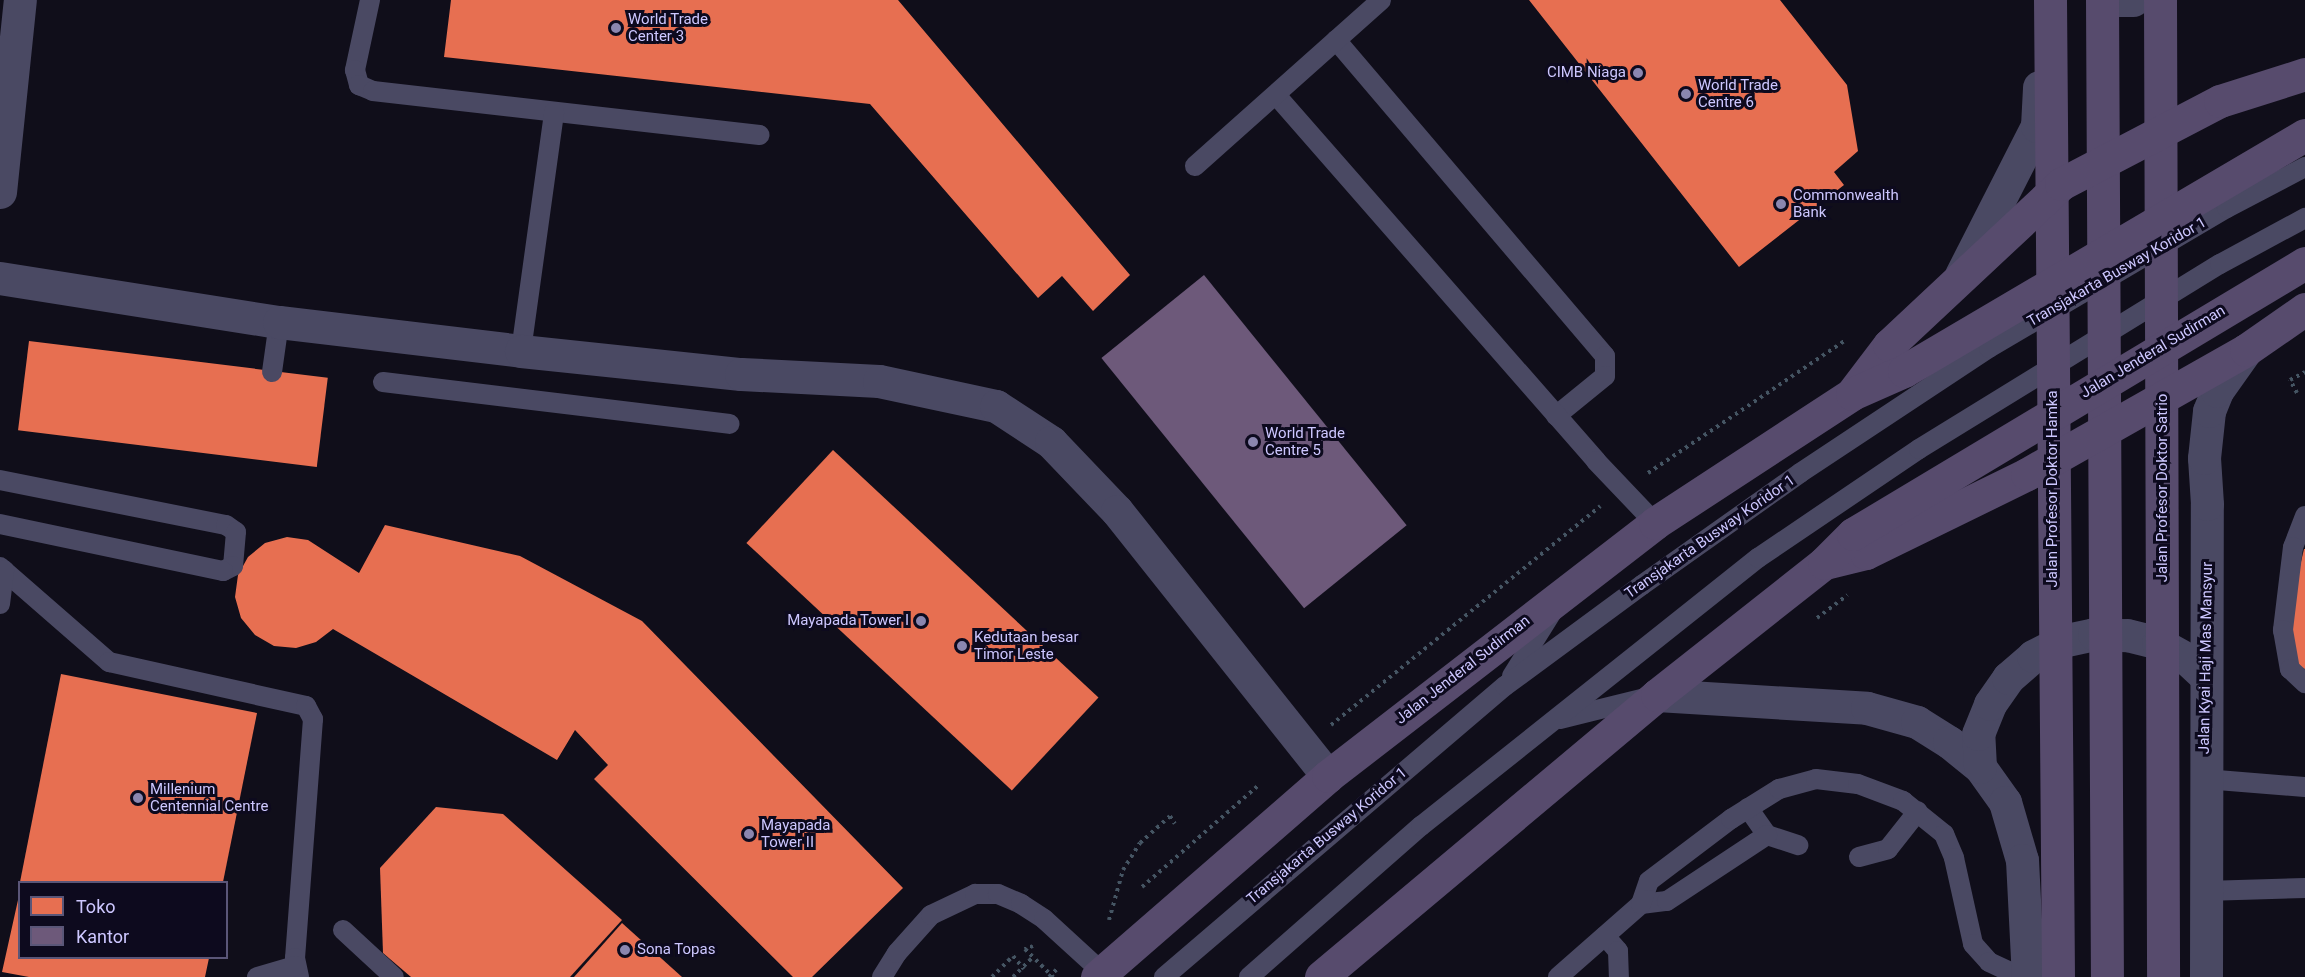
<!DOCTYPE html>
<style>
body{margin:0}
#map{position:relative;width:2305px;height:977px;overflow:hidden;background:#100e1a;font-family:Roboto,sans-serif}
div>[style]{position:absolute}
.shops>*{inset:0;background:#e76f51;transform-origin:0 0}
.offices>*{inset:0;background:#6d597a;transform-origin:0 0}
.path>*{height:4px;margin-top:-2px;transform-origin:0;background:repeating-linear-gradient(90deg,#455563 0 3px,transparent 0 7.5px)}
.service>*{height:20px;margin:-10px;padding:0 10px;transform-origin:10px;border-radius:10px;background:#4a4963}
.minor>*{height:33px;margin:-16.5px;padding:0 16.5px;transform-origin:16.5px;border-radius:16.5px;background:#4a4963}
.tertiary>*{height:33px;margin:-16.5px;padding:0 16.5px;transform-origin:16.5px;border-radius:16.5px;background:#4a4963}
.primary>*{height:33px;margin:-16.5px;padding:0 16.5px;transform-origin:16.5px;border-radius:16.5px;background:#574b6d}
.dots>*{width:16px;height:16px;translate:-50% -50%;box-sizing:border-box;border:3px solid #0d0a1e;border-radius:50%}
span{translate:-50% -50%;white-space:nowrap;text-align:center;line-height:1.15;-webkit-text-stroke:6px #0d0a1e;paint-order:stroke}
.poi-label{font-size:15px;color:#cdc7ff}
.left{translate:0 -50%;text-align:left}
.right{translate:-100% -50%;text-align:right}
.street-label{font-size:15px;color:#cdc7ff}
.legend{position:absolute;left:18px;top:881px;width:210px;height:78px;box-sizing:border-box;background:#0d0a1e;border:2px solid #5a5678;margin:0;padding:8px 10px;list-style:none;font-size:18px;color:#cdc7ff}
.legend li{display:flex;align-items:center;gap:12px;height:30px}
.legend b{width:30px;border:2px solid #5a5678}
</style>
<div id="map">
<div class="shops">
<i style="clip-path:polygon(451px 0,898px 0,1130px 275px,1093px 311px,1062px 276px,1038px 298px,870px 104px,444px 57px)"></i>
<i style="clip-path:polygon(1529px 0,1780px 0,1847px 85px,1858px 151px,1834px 172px,1844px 185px,1739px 267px)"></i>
<i style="left:29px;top:341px;width:301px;height:90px;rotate:7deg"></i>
<i style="left:833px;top:450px;width:363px;height:127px;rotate:43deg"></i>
<i style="clip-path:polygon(385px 525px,520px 556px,642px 621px,903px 888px,812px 977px,793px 977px,594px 779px,608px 765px,575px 730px,557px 760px,333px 629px,316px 642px,296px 648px,274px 646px,255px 635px,241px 618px,235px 597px,238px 575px,248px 557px,265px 543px,287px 537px,308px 540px,359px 573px)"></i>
<i style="clip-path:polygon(2304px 549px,2305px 549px,2305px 669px,2293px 665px,2288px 618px)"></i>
<i style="clip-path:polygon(61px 674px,257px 713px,223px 882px,20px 882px)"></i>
<i style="clip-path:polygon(436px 807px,503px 814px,622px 920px,570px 977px,411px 977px,383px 953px,380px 868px)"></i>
<i style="clip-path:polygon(20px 891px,20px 958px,209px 958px,205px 977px,29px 977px,2px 972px)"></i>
<i style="clip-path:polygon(622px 923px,682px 977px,574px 977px)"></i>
</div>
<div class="offices">
<i style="left:1204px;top:275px;width:322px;height:132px;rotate:51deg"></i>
</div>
<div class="path">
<i style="left:2297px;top:393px;width:15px;rotate:-118deg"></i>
<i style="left:2290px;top:380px;width:17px;rotate:-28deg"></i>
<i style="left:1648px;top:473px;width:239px;rotate:-33.9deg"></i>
<i style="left:1817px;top:618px;width:38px;rotate:-37deg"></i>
<i style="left:1331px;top:725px;width:347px;rotate:-39.1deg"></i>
<i style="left:1142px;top:887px;width:155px;rotate:-41.1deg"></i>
<i style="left:1109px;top:920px;width:52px;rotate:-74.4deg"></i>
<i style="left:1123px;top:870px;width:32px;rotate:-58deg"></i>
<i style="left:1140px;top:843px;width:40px;rotate:-42deg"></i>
<i style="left:1170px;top:816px;width:9px;rotate:58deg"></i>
<i style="left:1033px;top:946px;width:9px;rotate:159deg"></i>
<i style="left:1025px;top:949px;width:40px;rotate:45deg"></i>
<i style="left:992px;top:977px;width:30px;rotate:-45deg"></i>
<i style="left:1013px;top:956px;width:17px;rotate:50deg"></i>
<i style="left:1013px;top:977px;width:28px;rotate:-45deg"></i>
<i style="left:1049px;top:977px;width:11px;rotate:-45deg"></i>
</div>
<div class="service">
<i style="left:370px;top:0;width:72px;rotate:102.1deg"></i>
<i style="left:355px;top:70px;width:16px;rotate:75deg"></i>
<i style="left:359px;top:85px;width:15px;rotate:23deg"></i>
<i style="left:373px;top:91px;width:389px;rotate:6.5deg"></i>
<i style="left:1336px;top:40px;width:415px;rotate:49.6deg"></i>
<i style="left:1605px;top:356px;width:20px;rotate:90deg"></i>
<i style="left:1605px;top:376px;width:63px;rotate:140.8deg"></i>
<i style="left:1276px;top:95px;width:486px;rotate:48.8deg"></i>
<i style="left:1596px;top:461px;width:86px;rotate:46.4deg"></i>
<i style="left:1195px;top:166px;width:249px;rotate:-41.7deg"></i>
<i style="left:521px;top:351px;width:241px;rotate:-82.1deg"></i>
<i style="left:272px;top:372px;width:50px;rotate:-82deg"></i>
<i style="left:383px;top:382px;width:349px;rotate:6.9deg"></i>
<i style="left:0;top:480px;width:230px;rotate:11.3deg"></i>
<i style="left:226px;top:525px;width:12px;rotate:35deg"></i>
<i style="left:236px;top:532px;width:34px;rotate:95deg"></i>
<i style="left:233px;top:566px;width:11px;rotate:153deg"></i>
<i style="left:223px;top:571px;width:228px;rotate:-168.1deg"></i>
<i style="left:2305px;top:516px;width:33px;rotate:111deg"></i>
<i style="left:2293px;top:547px;width:84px;rotate:96.9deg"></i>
<i style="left:2283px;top:630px;width:40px;rotate:80deg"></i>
<i style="left:2290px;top:669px;width:21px;rotate:43deg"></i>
<i style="left:0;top:567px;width:145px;rotate:41.1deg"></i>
<i style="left:109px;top:662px;width:202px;rotate:12.6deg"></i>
<i style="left:306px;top:706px;width:15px;rotate:62deg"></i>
<i style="left:313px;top:719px;width:240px;rotate:94.3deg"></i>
<i style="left:295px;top:958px;width:19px;rotate:78deg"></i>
<i style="left:0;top:604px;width:34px;rotate:-83deg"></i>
<i style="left:1512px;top:676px;width:75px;rotate:-58deg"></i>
<i style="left:1560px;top:719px;width:88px;rotate:-13.9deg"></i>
<i style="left:2205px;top:779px;width:100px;rotate:4.6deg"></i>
<i style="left:1748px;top:808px;width:33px;rotate:55deg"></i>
<i style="left:1767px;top:835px;width:33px;rotate:18deg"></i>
<i style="left:1859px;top:857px;width:30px;rotate:-15deg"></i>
<i style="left:1888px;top:849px;width:48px;rotate:-51.7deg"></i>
<i style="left:2205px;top:891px;width:100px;rotate:-1.7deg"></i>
<i style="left:1641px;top:904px;width:26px;rotate:-7deg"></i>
<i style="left:1667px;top:901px;width:120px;rotate:-33.4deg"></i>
<i style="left:343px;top:930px;width:69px;rotate:42.7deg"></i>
<i style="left:1605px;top:936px;width:20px;rotate:49deg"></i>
<i style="left:1618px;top:951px;width:26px;rotate:88deg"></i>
<i style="left:257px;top:977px;width:40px;rotate:-16deg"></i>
<i style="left:882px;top:977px;width:28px;rotate:-58deg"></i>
<i style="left:897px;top:953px;width:51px;rotate:-48.2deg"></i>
<i style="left:931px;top:915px;width:49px;rotate:-25.5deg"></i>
<i style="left:975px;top:894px;width:23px"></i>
<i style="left:998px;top:894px;width:25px;rotate:23deg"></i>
<i style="left:1021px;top:904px;width:27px;rotate:33deg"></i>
<i style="left:1044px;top:919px;width:79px;rotate:42.4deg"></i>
<i style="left:1164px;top:977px;width:448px;rotate:-40.5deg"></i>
<i style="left:1505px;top:686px;width:170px;rotate:-36.4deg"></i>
<i style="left:1642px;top:585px;width:194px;rotate:-35.3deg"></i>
<i style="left:1800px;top:473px;width:227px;rotate:-33.5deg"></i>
<i style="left:1989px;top:348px;width:276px;rotate:-30.5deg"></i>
<i style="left:2227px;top:208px;width:88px;rotate:-27.7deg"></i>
<i style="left:1249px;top:977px;width:229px;rotate:-41.3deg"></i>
<i style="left:1421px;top:826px;width:431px;rotate:-38.5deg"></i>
<i style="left:1758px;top:558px;width:194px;rotate:-34.1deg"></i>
<i style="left:1919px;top:449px;width:353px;rotate:-31.6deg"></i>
<i style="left:2220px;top:264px;width:97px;rotate:-28.4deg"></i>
<i style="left:1558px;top:977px;width:111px;rotate:-41.3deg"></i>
<i style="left:1641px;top:904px;width:24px;rotate:-71deg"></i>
<i style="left:1649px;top:881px;width:103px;rotate:-37.1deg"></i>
<i style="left:1731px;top:819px;width:57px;rotate:-32deg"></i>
<i style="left:1779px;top:789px;width:38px;rotate:-15deg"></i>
<i style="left:1816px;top:779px;width:42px;rotate:6.8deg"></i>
<i style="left:1858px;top:784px;width:48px;rotate:20.7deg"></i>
<i style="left:1903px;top:801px;width:53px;rotate:38.8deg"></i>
<i style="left:1944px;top:834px;width:26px;rotate:67deg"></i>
<i style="left:1954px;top:858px;width:88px;rotate:77.5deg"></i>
<i style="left:1973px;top:944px;width:24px;rotate:48deg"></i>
<i style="left:1989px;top:962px;width:35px;rotate:25deg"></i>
</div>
<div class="minor">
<i style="left:0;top:192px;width:193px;rotate:-84.1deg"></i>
<i style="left:0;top:278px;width:282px;rotate:9deg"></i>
<i style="left:279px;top:322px;width:244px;rotate:6.8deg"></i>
<i style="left:521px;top:351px;width:221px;rotate:6deg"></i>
<i style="left:741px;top:374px;width:138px;rotate:2.9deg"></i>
<i style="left:879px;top:381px;width:120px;rotate:12.1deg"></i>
<i style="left:996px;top:406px;width:66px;rotate:33.2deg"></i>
<i style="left:1051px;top:442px;width:95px;rotate:46.3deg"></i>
<i style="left:1117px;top:511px;width:339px;rotate:51.5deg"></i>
</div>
<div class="tertiary">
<i style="left:2107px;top:0;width:26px"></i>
<i style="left:1961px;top:275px;width:167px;rotate:-63deg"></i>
<i style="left:2037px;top:126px;width:39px;rotate:-87deg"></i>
<i style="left:1657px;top:695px;width:210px;rotate:3.5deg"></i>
<i style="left:1867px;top:708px;width:52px;rotate:15.6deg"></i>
<i style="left:1917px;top:722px;width:38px;rotate:32deg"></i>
<i style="left:1949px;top:742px;width:40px;rotate:39deg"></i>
<i style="left:1980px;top:767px;width:43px;rotate:54.5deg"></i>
<i style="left:2005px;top:802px;width:60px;rotate:73.7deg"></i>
<i style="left:2022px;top:860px;width:117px;rotate:87.1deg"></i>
<i style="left:1980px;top:767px;width:33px;rotate:-93deg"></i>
<i style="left:1978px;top:734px;width:32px;rotate:-68deg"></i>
<i style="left:1990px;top:704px;width:32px;rotate:-55deg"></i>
<i style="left:2008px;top:678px;width:33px;rotate:-41deg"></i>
<i style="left:2033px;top:656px;width:33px;rotate:-27deg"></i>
<i style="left:2062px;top:641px;width:33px;rotate:-12deg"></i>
<i style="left:2094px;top:634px;width:33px;rotate:2deg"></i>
<i style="left:2127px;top:635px;width:32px;rotate:14deg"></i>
<i style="left:2158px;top:643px;width:33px;rotate:29deg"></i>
<i style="left:2187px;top:659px;width:26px;rotate:43deg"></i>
<i style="left:2206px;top:977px;width:473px;rotate:-89.9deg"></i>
<i style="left:2207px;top:504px;width:46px;rotate:-93.7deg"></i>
<i style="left:2204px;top:458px;width:47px;rotate:-83.9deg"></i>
<i style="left:2209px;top:411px;width:22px;rotate:-68deg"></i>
<i style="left:2217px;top:391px;width:50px;rotate:-54.7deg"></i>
</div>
<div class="primary">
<i style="left:2050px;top:0;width:977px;rotate:89.53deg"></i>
<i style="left:2102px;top:0;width:977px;rotate:89.71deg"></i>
<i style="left:2160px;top:0;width:977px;rotate:89.82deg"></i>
<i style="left:1854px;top:391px;width:58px;rotate:-52.7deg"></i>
<i style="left:1889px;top:345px;width:236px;rotate:-43.1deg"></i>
<i style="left:2061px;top:184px;width:179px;rotate:-27.6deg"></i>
<i style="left:2220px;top:101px;width:89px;rotate:-17.6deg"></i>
<i style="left:1825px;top:563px;width:42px;rotate:-13.7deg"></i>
<i style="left:1866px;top:553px;width:179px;rotate:-26.1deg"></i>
<i style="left:2027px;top:474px;width:252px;rotate:-29.5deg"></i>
<i style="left:2246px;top:350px;width:72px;rotate:-34.8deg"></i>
<i style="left:1097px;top:977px;width:306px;rotate:-41deg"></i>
<i style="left:1328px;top:776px;width:413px;rotate:-37.7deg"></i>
<i style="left:1655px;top:523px;width:235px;rotate:-33.2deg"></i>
<i style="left:1852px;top:394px;width:57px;rotate:-23.9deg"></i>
<i style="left:1904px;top:371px;width:465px;rotate:-30.5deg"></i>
<i style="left:1321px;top:977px;width:439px;rotate:-40deg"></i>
<i style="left:1657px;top:695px;width:213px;rotate:-38.3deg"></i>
<i style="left:1824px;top:563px;width:41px;rotate:-45deg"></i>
<i style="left:1853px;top:534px;width:527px;rotate:-30.95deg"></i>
</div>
<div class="dots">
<i style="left:616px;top:28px;background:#8b86af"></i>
<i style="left:1638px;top:73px;background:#8b86af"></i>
<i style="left:1686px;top:94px;background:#8b86af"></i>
<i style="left:1781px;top:204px;background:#8b86af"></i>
<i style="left:1253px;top:442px;background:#8b86af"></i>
<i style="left:921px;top:621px;background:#8b86af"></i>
<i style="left:962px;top:646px;background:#8b86af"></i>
<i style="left:138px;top:798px;background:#8b86af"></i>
<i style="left:749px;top:834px;background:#8b86af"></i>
<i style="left:625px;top:950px;background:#8b86af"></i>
</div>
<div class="poi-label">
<span class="left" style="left:628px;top:28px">World Trade<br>Center 3</span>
<span class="right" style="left:1626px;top:73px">CIMB Niaga</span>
<span class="left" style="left:1698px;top:94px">World Trade<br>Centre 6</span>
<span class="left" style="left:1793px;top:204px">Commonwealth<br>Bank</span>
<span class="left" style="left:1265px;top:442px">World Trade<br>Centre 5</span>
<span class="right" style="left:909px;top:621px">Mayapada Tower I</span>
<span class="left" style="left:974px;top:646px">Kedutaan besar<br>Timor Leste</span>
<span class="left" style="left:150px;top:798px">Millenium<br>Centennial Centre</span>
<span class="left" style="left:761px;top:834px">Mayapada<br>Tower II</span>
<span class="left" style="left:637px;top:950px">Sona Topas</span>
</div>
<div class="street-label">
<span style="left:2117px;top:272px;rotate:-30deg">Transjakarta Busway Koridor 1</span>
<span style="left:2153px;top:352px;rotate:-31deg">Jalan Jenderal Sudirman</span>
<span style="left:2163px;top:488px;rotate:-90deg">Jalan Profesor Doktor Satrio</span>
<span style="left:2053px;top:489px;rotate:-90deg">Jalan Profesor Doktor Hamka</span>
<span style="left:1710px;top:537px;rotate:-35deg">Transjakarta Busway Koridor 1</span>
<span style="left:2206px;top:658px;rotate:-89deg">Jalan Kyai Haji Mas Mansyur</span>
<span style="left:1463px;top:670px;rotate:-38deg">Jalan Jenderal Sudirman</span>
<span style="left:1327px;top:836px;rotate:-40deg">Transjakarta Busway Koridor 1</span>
</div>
<ul class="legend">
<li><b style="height:16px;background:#e76f51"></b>Toko</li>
<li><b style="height:16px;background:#6d597a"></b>Kantor</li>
</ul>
</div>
